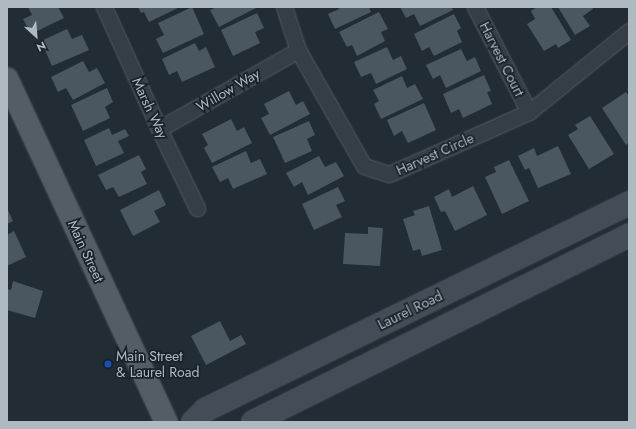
<!DOCTYPE html>
<style>
body{margin:0}
#map{position:relative;width:636px;height:429px;overflow:hidden;background:#212c34;font-family:Jost,sans-serif}
div>[style]{position:absolute}
.building>*{inset:0;background:#4a5760}
.roads{filter:drop-shadow(0 0 1px #525c63) drop-shadow(0 0 1px #525c63)}
.street>*{height:15px;margin:-7.5px;padding:0 7.5px;transform-origin:7.5px;border-radius:7.5px;background:#353e45}
.secondary>*{height:22px;margin:-11px;padding:0 11px;transform-origin:11px;border-radius:11px;background:#434d58}
.primary>*{height:22px;margin:-11px;padding:0 11px;transform-origin:11px;border-radius:11px;background:#525d65}
.dots>*{width:11px;height:11px;translate:-50% -50%;box-sizing:border-box;border:2px solid #1a2229;border-radius:50%}
span{translate:-50% -50%;white-space:nowrap;text-align:center;line-height:1.15;-webkit-text-stroke:3.5px #1a2229;paint-order:stroke}
.street-label{font-size:14px;color:#afb9c2}
.poi-label{font-size:14px;color:#afb9c2}
.left{translate:0 -50%;text-align:left}
.frame{position:absolute;inset:0;border:8px solid #afb9c2;pointer-events:none}
.north{position:absolute;left:16px;top:16px;width:40px;height:40px;-webkit-text-stroke:3px #1a2229;paint-order:stroke;rotate:154deg;font-size:11px;font-weight:700;line-height:16px;text-align:center;color:#afb9c2}
.north::after{content:'';display:block;margin:auto;width:14px;height:18px;background:#afb9c2;clip-path:polygon(50% 0,100% 100%,50% 72%,0 100%)}
</style>
<div id="map">
<div class="building">
<i style="clip-path:polygon(28px 7px,58px 7px,64px 18px,31px 34px,23px 19px,32px 15px)"></i>
<i style="clip-path:polygon(138px 7px,180px 7px,149px 22px,144px 12px,141px 13px)"></i>
<i style="clip-path:polygon(192px 7px,204px 34px,163px 53px,156px 39px,164px 35px,158px 23px)"></i>
<i style="clip-path:polygon(217px 7px,258px 7px,219px 27px,210px 10px)"></i>
<i style="clip-path:polygon(338px 7px,369px 7px,371px 12px,335px 29px,328px 14px,339px 9px)"></i>
<i style="clip-path:polygon(400px 7px,451px 7px,453px 10px,420px 26px,414px 14px,406px 18px)"></i>
<i style="clip-path:polygon(537px 7px,551px 7px,571px 40px,558px 48px,556px 44px,544px 51px,527px 24px,535px 19px,531px 11px)"></i>
<i style="clip-path:polygon(558px 7px,592px 7px,593px 9px,583px 16px,590px 26px,575px 35px)"></i>
<i style="clip-path:polygon(379px 12px,388px 29px,381px 32px,385px 41px,357px 56px,352px 45px,347px 47px,339px 32px)"></i>
<i style="clip-path:polygon(257px 13px,264px 28px,255px 32px,260px 43px,233px 56px,221px 30px)"></i>
<i style="clip-path:polygon(454px 14px,461px 28px,457px 31px,462px 42px,434px 56px,429px 47px,422px 51px,414px 34px)"></i>
<i style="clip-path:polygon(67px 29px,72px 39px,82px 35px,89px 50px,52px 66px,41px 41px)"></i>
<i style="clip-path:polygon(195px 43px,199px 51px,206px 47px,215px 67px,182px 82px,177px 71px,169px 75px,162px 59px)"></i>
<i style="clip-path:polygon(387px 47px,393px 60px,401px 56px,407px 69px,376px 84px,371px 73px,361px 77px,354px 62px)"></i>
<i style="clip-path:polygon(461px 49px,467px 61px,475px 57px,481px 71px,446px 88px,440px 75px,433px 79px,426px 65px)"></i>
<i style="clip-path:polygon(83px 61px,89px 72px,97px 68px,105px 83px,73px 100px,66px 88px,58px 92px,51px 77px)"></i>
<i style="clip-path:polygon(484px 75px,491px 91px,487px 92px,492px 104px,463px 118px,459px 109px,451px 113px,443px 94px)"></i>
<i style="clip-path:polygon(402px 76px,407px 88px,415px 84px,423px 99px,381px 119px,374px 104px,379px 101px,373px 90px)"></i>
<i style="clip-path:polygon(107px 88px,113px 102px,105px 107px,110px 118px,83px 131px,71px 105px)"></i>
<i style="clip-path:polygon(289px 91px,296px 105px,303px 101px,310px 114px,270px 135px,261px 118px,269px 114px,264px 104px)"></i>
<i style="clip-path:polygon(626px 92px,629px 96px,629px 142px,626px 145px,602px 108px)"></i>
<i style="clip-path:polygon(424px 103px,436px 130px,408px 143px,402px 131px,394px 136px,387px 120px)"></i>
<i style="clip-path:polygon(590px 116px,614px 154px,589px 169px,568px 135px,578px 129px,575px 125px)"></i>
<i style="clip-path:polygon(231px 119px,237px 131px,244px 127px,252px 143px,212px 163px,204px 148px,208px 145px,202px 134px)"></i>
<i style="clip-path:polygon(309px 121px,315px 135px,307px 139px,312px 151px,285px 163px,273px 137px)"></i>
<i style="clip-path:polygon(109px 128px,112px 135px,125px 129px,129px 136px,118px 141px,124px 153px,96px 166px,84px 140px)"></i>
<i style="clip-path:polygon(558px 146px,571px 174px,538px 188px,529px 168px,525px 170px,518px 156px,534px 148px,537px 156px)"></i>
<i style="clip-path:polygon(246px 151px,251px 163px,260px 159px,267px 174px,233px 189px,228px 178px,220px 182px,212px 167px)"></i>
<i style="clip-path:polygon(139px 155px,146px 169px,141px 172px,147px 184px,119px 197px,113px 187px,106px 190px,98px 175px)"></i>
<i style="clip-path:polygon(319px 156px,325px 167px,336px 162px,344px 176px,308px 195px,302px 182px,294px 187px,286px 173px)"></i>
<i style="clip-path:polygon(509px 160px,529px 201px,502px 214px,485px 177px,496px 172px,494px 167px)"></i>
<i style="clip-path:polygon(473px 186px,487px 215px,455px 231px,445px 211px,441px 212px,434px 197px,449px 189px,452px 197px)"></i>
<i style="clip-path:polygon(338px 187px,345px 201px,336px 205px,342px 217px,314px 230px,302px 204px)"></i>
<i style="clip-path:polygon(159px 190px,166px 205px,154px 211px,160px 222px,133px 236px,120px 210px)"></i>
<i style="clip-path:polygon(429px 206px,442px 250px,422px 256px,420px 249px,413px 251px,403px 219px,415px 215px,413px 211px)"></i>
<i style="clip-path:polygon(7px 208px,13px 221px,7px 224px)"></i>
<i style="clip-path:polygon(368px 227px,383px 228px,380px 266px,343px 264px,345px 233px,368px 234px)"></i>
<i style="clip-path:polygon(14px 231px,26px 257px,7px 266px,7px 235px)"></i>
<i style="clip-path:polygon(13px 281px,43px 291px,35px 318px,7px 310px,7px 289px,11px 290px)"></i>
<i style="clip-path:polygon(220px 321px,230px 341px,241px 335px,246px 344px,206px 365px,191px 336px)"></i>
</div>
<div class="roads">
<div class="street">
<i style="left:104px;top:7px;width:134px;rotate:65.7deg"></i>
<i style="left:159px;top:129px;width:88px;rotate:64.3deg"></i>
<i style="left:284px;top:7px;width:45px;rotate:72deg"></i>
<i style="left:298px;top:50px;width:133px;rotate:60.4deg"></i>
<i style="left:364px;top:166px;width:26px;rotate:18deg"></i>
<i style="left:389px;top:174px;width:153px;rotate:-23.9deg"></i>
<i style="left:529px;top:112px;width:129px;rotate:-39deg"></i>
<i style="left:475px;top:7px;width:118px;rotate:62.8deg"></i>
<i style="left:159px;top:129px;width:160px;rotate:-29.6deg"></i>
</div>
<div class="secondary">
<i style="left:193px;top:422px;width:17px;rotate:-45deg"></i>
<i style="left:205px;top:410px;width:472px;rotate:-26deg"></i>
<i style="left:253px;top:422px;width:420px;rotate:-26.4deg"></i>
</div>
<div class="primary">
<i style="left:7px;top:79px;width:378px;rotate:65.1deg"></i>
</div>
</div>
<div class="dots">
<i style="left:108px;top:364px;background:#1a4fb4"></i>
</div>
<div class="street-label">
<span style="left:502px;top:59px;rotate:63deg">Harvest Court</span>
<span style="left:228px;top:90px;rotate:-30deg">Willow Way</span>
<span style="left:150px;top:108px;rotate:65deg">Marsh Way</span>
<span style="left:435px;top:154px;rotate:-24deg">Harvest Circle</span>
<span style="left:86px;top:251px;rotate:65deg">Main Street</span>
<span style="left:410px;top:310px;rotate:-26deg">Laurel Road</span>
</div>
<div class="poi-label">
<span class="left" style="left:116px;top:364px">Main Street<br>&amp; Laurel Road</span>
</div>
<div class="frame"></div>
<div class="north">N</div>
</div>
